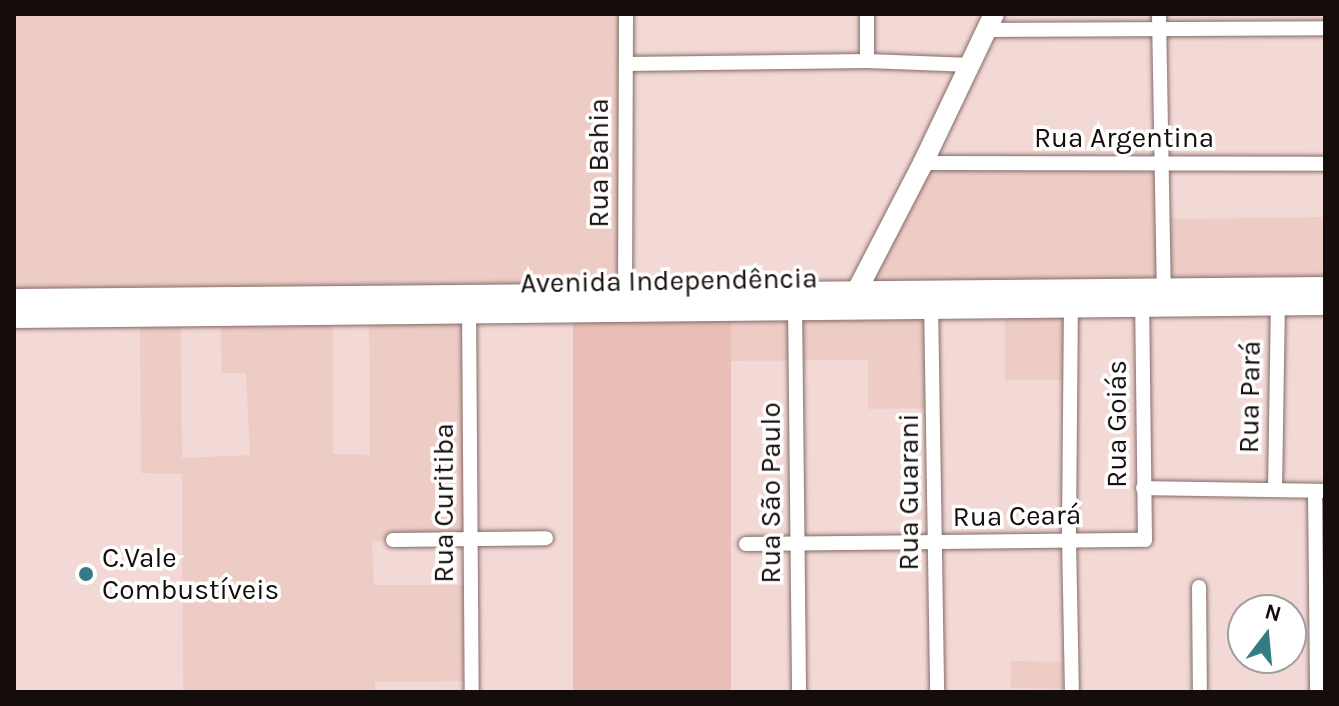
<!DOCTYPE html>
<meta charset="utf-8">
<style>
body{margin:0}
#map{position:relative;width:1339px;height:706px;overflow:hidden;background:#f3d9d5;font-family:Karla,sans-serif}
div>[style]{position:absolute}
.built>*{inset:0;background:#eeccc6;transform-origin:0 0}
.green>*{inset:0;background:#e9bfb8;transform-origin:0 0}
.roads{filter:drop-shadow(0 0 2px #836c68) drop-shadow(0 0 2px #836c68)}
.street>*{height:14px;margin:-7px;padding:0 7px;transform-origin:7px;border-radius:7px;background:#fff}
.secondary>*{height:20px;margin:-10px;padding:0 10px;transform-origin:10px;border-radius:10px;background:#fff}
.primary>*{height:22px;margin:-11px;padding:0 11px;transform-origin:11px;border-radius:11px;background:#fff}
.dots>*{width:22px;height:22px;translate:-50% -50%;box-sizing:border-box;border:4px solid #fff;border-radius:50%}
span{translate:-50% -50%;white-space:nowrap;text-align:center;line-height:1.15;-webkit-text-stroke:7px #fff;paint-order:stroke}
.street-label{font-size:28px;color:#150d0c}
.poi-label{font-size:28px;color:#150d0c}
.left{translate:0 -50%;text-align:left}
.frame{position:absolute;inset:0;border:16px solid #150d0c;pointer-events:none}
.north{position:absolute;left:1227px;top:594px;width:80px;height:80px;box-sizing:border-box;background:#fff;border:2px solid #a19e9e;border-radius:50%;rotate:16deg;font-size:22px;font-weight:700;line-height:32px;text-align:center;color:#150d0c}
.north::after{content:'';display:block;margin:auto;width:28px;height:36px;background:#357b86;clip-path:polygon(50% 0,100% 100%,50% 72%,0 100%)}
</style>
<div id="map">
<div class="built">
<i style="left:14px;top:14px;width:612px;height:286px"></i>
<i style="clip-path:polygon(923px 163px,1163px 166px,1164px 219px,1325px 217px,1325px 288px,855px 293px)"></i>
<i style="left:1005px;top:308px;width:65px;height:72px"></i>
<i style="clip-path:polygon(931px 309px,934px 408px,868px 409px,868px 360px,731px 361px,731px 310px)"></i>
<i style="clip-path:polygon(469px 313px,470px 539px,372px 541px,374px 585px,471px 585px,472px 681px,375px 682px,375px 692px,183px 692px,182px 474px,141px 473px,140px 317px,181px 316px,182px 458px,250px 455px,246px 373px,222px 373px,220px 316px,333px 314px,333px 454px,370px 455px,369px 314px)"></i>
<i style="left:1011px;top:661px;width:52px;height:27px;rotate:1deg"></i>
</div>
<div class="green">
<i style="left:731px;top:310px;width:382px;height:158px;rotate:90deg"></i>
</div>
<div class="roads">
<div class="street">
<i style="left:867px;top:14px;width:47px;rotate:90deg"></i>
<i style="left:1159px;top:14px;width:284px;rotate:89deg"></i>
<i style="left:986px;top:30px;width:339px;rotate:-0.3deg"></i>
<i style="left:626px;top:64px;width:241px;rotate:-0.7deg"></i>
<i style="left:867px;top:61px;width:105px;rotate:2.2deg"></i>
<i style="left:923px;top:163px;width:402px;rotate:0.1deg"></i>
<i style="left:931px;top:300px;width:392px;rotate:89.1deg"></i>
<i style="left:1071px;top:300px;width:239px;rotate:90.5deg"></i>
<i style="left:1069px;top:539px;width:153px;rotate:88.9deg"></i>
<i style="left:625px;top:302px;width:288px;rotate:-89.8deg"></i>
<i style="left:469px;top:304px;width:388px;rotate:89.6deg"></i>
<i style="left:795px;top:304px;width:388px;rotate:89.4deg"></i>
<i style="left:1143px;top:488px;width:182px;rotate:0.9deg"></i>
<i style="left:1275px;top:490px;width:192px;rotate:-89.1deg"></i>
<i style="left:1315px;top:491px;width:201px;rotate:89.4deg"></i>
<i style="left:393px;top:540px;width:153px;rotate:-0.7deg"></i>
<i style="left:746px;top:544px;width:399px;rotate:-0.6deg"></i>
<i style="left:1145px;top:540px;width:233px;rotate:-90.7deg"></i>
<i style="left:1199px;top:587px;width:105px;rotate:89.5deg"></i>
</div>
<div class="secondary">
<i style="left:850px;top:304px;width:159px;rotate:-62.6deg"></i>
<i style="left:923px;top:163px;width:165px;rotate:-64.5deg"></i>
</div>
<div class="primary">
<i style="left:14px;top:300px;width:1311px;rotate:-0.52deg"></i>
<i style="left:14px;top:317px;width:1311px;rotate:-0.57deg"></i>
</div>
</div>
<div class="dots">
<i style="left:86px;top:574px;background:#357b86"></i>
</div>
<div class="street-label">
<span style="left:1124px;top:138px">Rua Argentina</span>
<span style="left:599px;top:163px;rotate:-90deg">Rua Bahia</span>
<span style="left:669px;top:281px;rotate:-1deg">Avenida Independência</span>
<span style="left:1250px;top:397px;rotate:-89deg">Rua Pará</span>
<span style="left:1117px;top:424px;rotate:-90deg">Rua Goiás</span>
<span style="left:909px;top:492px;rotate:-90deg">Rua Guarani</span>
<span style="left:771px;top:493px;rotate:-90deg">Rua São Paulo</span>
<span style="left:444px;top:503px;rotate:-90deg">Rua Curitiba</span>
<span style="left:1017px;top:516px;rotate:-1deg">Rua Ceará</span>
</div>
<div class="poi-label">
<span class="left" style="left:102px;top:574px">C.Vale<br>Combustíveis</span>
</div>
<div class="frame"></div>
<div class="north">N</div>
</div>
